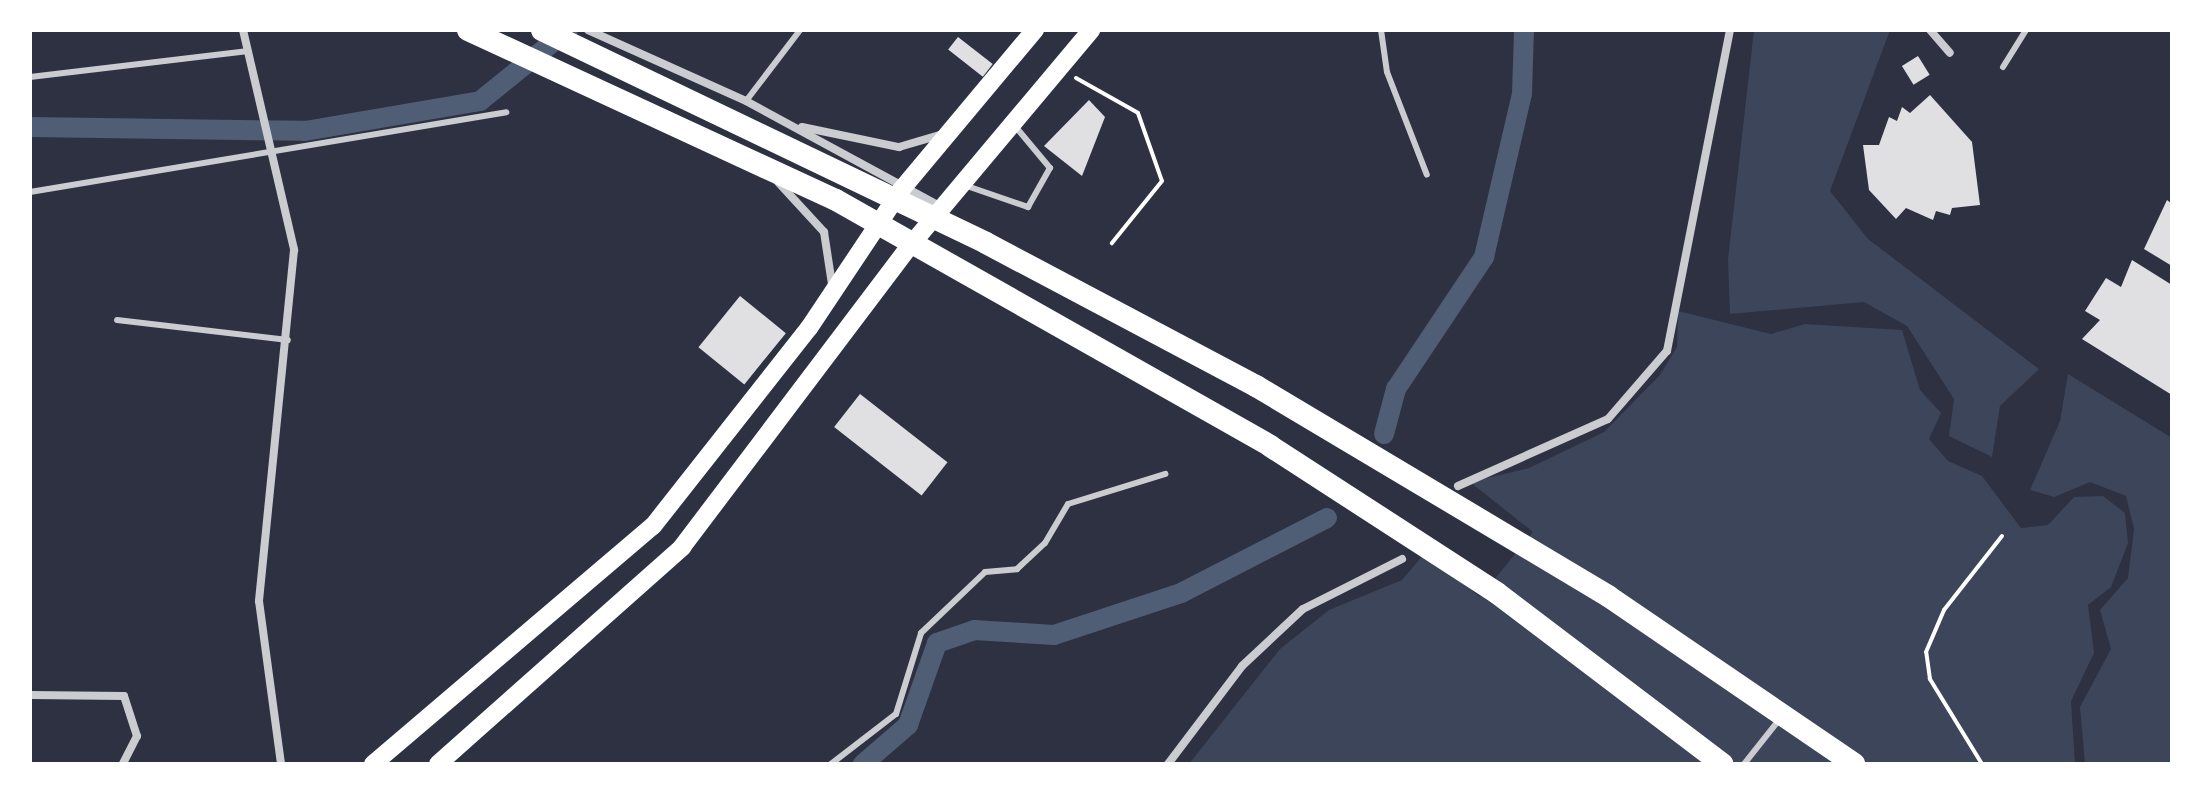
<!DOCTYPE html>
<style>
body{margin:0}
#map{position:relative;width:2202px;height:794px;overflow:hidden;background:#2d3142;font-family:Roboto,sans-serif}
div>[style]{position:absolute}
.green>*{inset:0;background:#3c4559}
.canal>*{height:20px;margin:-10px;padding:0 10px;transform-origin:10px;border-radius:10px;background:#4f5d75}
.building>*{inset:0;background:#e0e0e3;transform-origin:0 0}
.path>*{height:4px;margin:-2px;padding:0 2px;transform-origin:2px;border-radius:2px;background:#fff}
.service>*{height:6px;margin:-3px;padding:0 3px;transform-origin:3px;border-radius:3px;background:#caccd0}
.minor>*{height:8px;margin:-4px;padding:0 4px;transform-origin:4px;border-radius:4px;background:#caccd0}
.primary>*{height:18px;margin:-9px;padding:0 9px;transform-origin:9px;border-radius:9px;background:#fff}
.motorway>*{height:22px;margin:-11px;padding:0 11px;transform-origin:11px;border-radius:11px;background:#fff}
span{translate:-50% -50%;white-space:nowrap;text-align:center;line-height:1.15;-webkit-text-stroke:8px #fff;paint-order:stroke}
.frame{position:absolute;inset:0;border:32px solid #fff;pointer-events:none}
</style>
<div id="map">
<div class="green">
<i style="clip-path:polygon(1754px 30px,1890px 30px,1830px 191px,1868px 239px,2039px 369px,2000px 406px,1992px 457px,1949px 436px,1954px 399px,1907px 326px,1864px 302px,1730px 314px,1728px 259px)"></i>
<i style="clip-path:polygon(1678px 311px,1771px 334px,1805px 324px,1902px 330px,1920px 390px,1941px 413px,1929px 439px,1948px 461px,1982px 476px,2021px 528px,2048px 525px,2074px 497px,2103px 496px,2125px 513px,2128px 543px,2111px 587px,2088px 605px,2094px 653px,2071px 701px,2075px 764px,1189px 764px,1280px 649px,1329px 610px,1402px 580px,1424px 554px,1480px 597px,1533px 532px,1470px 482px,1529px 468px,1604px 432px,1660px 375px,1677px 347px)"></i>
<i style="clip-path:polygon(2068px 374px,2172px 438px,2172px 764px,2085px 764px,2080px 707px,2111px 649px,2100px 610px,2128px 578px,2134px 529px,2126px 496px,2090px 482px,2054px 497px,2030px 490px,2060px 421px)"></i>
</div>
<div class="canal">
<i style="left:30px;top:127px;width:275px;rotate:0.8deg"></i>
<i style="left:305px;top:131px;width:178px;rotate:-9.7deg"></i>
<i style="left:480px;top:101px;width:113px;rotate:-38.9deg"></i>
<i style="left:1384px;top:434px;width:47px;rotate:-75.1deg"></i>
<i style="left:1396px;top:389px;width:159px;rotate:-56.3deg"></i>
<i style="left:1484px;top:257px;width:167px;rotate:-76.9deg"></i>
<i style="left:1522px;top:94px;width:64px;rotate:-88.2deg"></i>
<i style="left:863px;top:764px;width:60px;rotate:-40.9deg"></i>
<i style="left:908px;top:725px;width:87px;rotate:-70.5deg"></i>
<i style="left:937px;top:643px;width:39px;rotate:-19deg"></i>
<i style="left:974px;top:630px;width:80px;rotate:3.6deg"></i>
<i style="left:1054px;top:635px;width:134px;rotate:-18.3deg"></i>
<i style="left:1181px;top:593px;width:164px;rotate:-27.2deg"></i>
</div>
<div class="building">
<i style="left:958px;top:37px;width:44px;height:16px;rotate:38deg"></i>
<i style="left:1918px;top:56px;width:22px;height:19px;rotate:58deg"></i>
<i style="clip-path:polygon(1930px 95px,1972px 142px,1980px 205px,1952px 208px,1950px 215px,1936px 211px,1933px 220px,1906px 208px,1896px 219px,1869px 190px,1863px 145px,1879px 145px,1889px 117px,1897px 121px,1902px 107px,1910px 113px)"></i>
<i style="clip-path:polygon(1089px 100px,1105px 117px,1082px 176px,1044px 146px)"></i>
<i style="clip-path:polygon(2167px 200px,2172px 204px,2172px 266px,2144px 249px)"></i>
<i style="clip-path:polygon(2132px 260px,2172px 285px,2172px 395px,2082px 339px,2100px 320px,2085px 311px,2106px 278px,2121px 287px)"></i>
<i style="left:740px;top:296px;width:59px;height:66px;rotate:39deg"></i>
<i style="left:860px;top:394px;width:111px;height:42px;rotate:38deg"></i>
</div>
<div class="path">
<i style="left:1076px;top:78px;width:71px;rotate:29.4deg"></i>
<i style="left:1138px;top:113px;width:72px;rotate:70.6deg"></i>
<i style="left:1162px;top:181px;width:80px;rotate:128.9deg"></i>
<i style="left:1982px;top:764px;width:100px;rotate:-121.5deg"></i>
<i style="left:1930px;top:679px;width:27px;rotate:-98deg"></i>
<i style="left:1926px;top:652px;width:46px;rotate:-66.8deg"></i>
<i style="left:1944px;top:610px;width:94px;rotate:-51.9deg"></i>
</div>
<div class="service">
<i style="left:1381px;top:30px;width:42px;rotate:81.9deg"></i>
<i style="left:1387px;top:72px;width:110px;rotate:68.8deg"></i>
<i style="left:2003px;top:67px;width:44px;rotate:-58.1deg"></i>
<i style="left:30px;top:77px;width:220px;rotate:-6.8deg"></i>
<i style="left:746px;top:101px;width:89px;rotate:-52.7deg"></i>
<i style="left:964px;top:185px;width:68px;rotate:19deg"></i>
<i style="left:1028px;top:207px;width:45px;rotate:-60.6deg"></i>
<i style="left:1050px;top:168px;width:56px;rotate:-129.9deg"></i>
<i style="left:30px;top:192px;width:483px;rotate:-9.5deg"></i>
<i style="left:117px;top:320px;width:172px;rotate:6.7deg"></i>
<i style="left:831px;top:764px;width:82px;rotate:-37.6deg"></i>
<i style="left:896px;top:714px;width:85px;rotate:-72.8deg"></i>
<i style="left:921px;top:633px;width:88px;rotate:-43.6deg"></i>
<i style="left:985px;top:572px;width:32px;rotate:-5deg"></i>
<i style="left:1017px;top:569px;width:38px;rotate:-43deg"></i>
<i style="left:1045px;top:543px;width:45px;rotate:-59.5deg"></i>
<i style="left:1068px;top:504px;width:102px;rotate:-17.2deg"></i>
<i style="left:1744px;top:764px;width:56px;rotate:-51.5deg"></i>
</div>
<div class="minor">
<i style="left:243px;top:30px;width:226px;rotate:76.9deg"></i>
<i style="left:294px;top:250px;width:353px;rotate:95.7deg"></i>
<i style="left:259px;top:601px;width:164px;rotate:82.3deg"></i>
<i style="left:588px;top:30px;width:173px;rotate:24.2deg"></i>
<i style="left:746px;top:101px;width:224px;rotate:28.5deg"></i>
<i style="left:1930px;top:30px;width:30px;rotate:49deg"></i>
<i style="left:802px;top:127px;width:99px;rotate:11.7deg"></i>
<i style="left:899px;top:147px;width:43px;rotate:-16.3deg"></i>
<i style="left:778px;top:182px;width:68px;rotate:47.4deg"></i>
<i style="left:824px;top:232px;width:53px;rotate:81.3deg"></i>
<i style="left:1458px;top:486px;width:164px;rotate:-24.1deg"></i>
<i style="left:1608px;top:419px;width:90px;rotate:-49.1deg"></i>
<i style="left:1667px;top:351px;width:327px;rotate:-78.9deg"></i>
<i style="left:30px;top:695px;width:94px;rotate:0.6deg"></i>
<i style="left:124px;top:696px;width:42px;rotate:72deg"></i>
<i style="left:137px;top:736px;width:31px;rotate:117deg"></i>
<i style="left:1168px;top:764px;width:123px;rotate:-52.9deg"></i>
<i style="left:1242px;top:666px;width:83px;rotate:-43.1deg"></i>
<i style="left:1303px;top:609px;width:111px;rotate:-26.8deg"></i>
</div>
<div class="primary">
<i style="left:373px;top:764px;width:367px;rotate:-40.4deg"></i>
<i style="left:653px;top:526px;width:252px;rotate:-51.8deg"></i>
<i style="left:809px;top:328px;width:166px;rotate:-56.3deg"></i>
<i style="left:901px;top:190px;width:209px;rotate:-50.1deg"></i>
<i style="left:438px;top:764px;width:327px;rotate:-41.6deg"></i>
<i style="left:682px;top:547px;width:378px;rotate:-52.9deg"></i>
<i style="left:910px;top:246px;width:282px;rotate:-50deg"></i>
</div>
<div class="motorway">
<i style="left:468px;top:30px;width:405px;rotate:24.8deg"></i>
<i style="left:836px;top:200px;width:499px;rotate:29.5deg"></i>
<i style="left:1270px;top:446px;width:270px;rotate:32.9deg"></i>
<i style="left:1497px;top:593px;width:283px;rotate:37.2deg"></i>
<i style="left:542px;top:30px;width:492px;rotate:25.6deg"></i>
<i style="left:986px;top:243px;width:306px;rotate:27.9deg"></i>
<i style="left:1256px;top:386px;width:410px;rotate:30.8deg"></i>
<i style="left:1608px;top:596px;width:298px;rotate:34.3deg"></i>
</div>
<div class="frame"></div>
</div>
